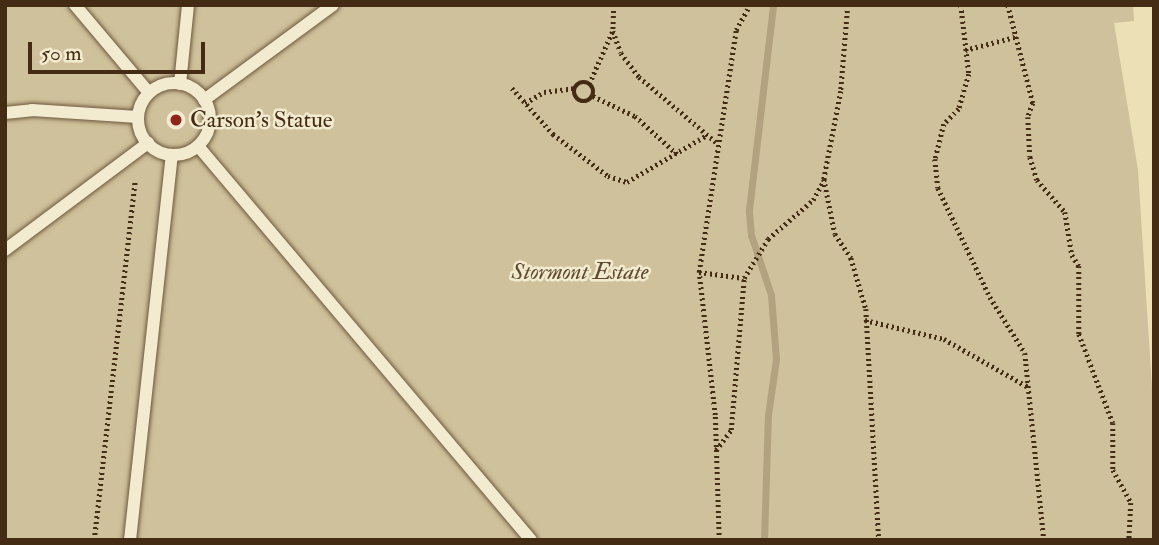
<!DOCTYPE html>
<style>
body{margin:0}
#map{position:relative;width:1159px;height:545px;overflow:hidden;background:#ece0b7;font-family:"IM FELL Double Pica",serif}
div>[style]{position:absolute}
.green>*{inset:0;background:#cfc19b}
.stream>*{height:7px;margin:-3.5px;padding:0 3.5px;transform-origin:3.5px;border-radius:3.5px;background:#b3a280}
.path>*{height:4.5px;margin-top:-2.25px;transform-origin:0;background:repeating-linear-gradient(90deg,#432b14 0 2px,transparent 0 5.5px)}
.path>.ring{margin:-2.25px;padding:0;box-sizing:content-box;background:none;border:4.5px solid #432b14;border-radius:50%}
.roads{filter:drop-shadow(0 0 2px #6d583d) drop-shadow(0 0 2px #6d583d)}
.lane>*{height:12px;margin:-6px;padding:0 6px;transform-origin:6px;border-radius:6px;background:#f3ebd0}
.lane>.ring{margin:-6px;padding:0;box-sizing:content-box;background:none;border:12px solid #f3ebd0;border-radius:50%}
.dots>*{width:19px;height:19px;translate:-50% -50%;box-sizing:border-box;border:4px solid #f3ebd0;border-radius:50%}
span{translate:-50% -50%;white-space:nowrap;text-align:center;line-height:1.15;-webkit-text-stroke:5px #f3ebd0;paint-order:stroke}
.poi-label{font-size:23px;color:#432b14}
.left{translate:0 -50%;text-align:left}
.park-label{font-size:23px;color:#5f492f;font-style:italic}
.frame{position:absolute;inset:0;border:7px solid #432b14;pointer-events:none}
.scale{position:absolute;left:28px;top:42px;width:177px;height:32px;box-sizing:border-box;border:4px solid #432b14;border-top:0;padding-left:9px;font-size:21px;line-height:24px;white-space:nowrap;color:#432b14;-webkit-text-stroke:5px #f3ebd0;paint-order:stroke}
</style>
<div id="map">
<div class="green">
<i style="clip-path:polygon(5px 5px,1133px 5px,1134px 21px,1114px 23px,1138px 170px,1154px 419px,1154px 540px,5px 540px)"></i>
</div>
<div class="stream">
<i style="left:764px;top:540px;width:125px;rotate:-88.2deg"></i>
<i style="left:768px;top:415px;width:57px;rotate:-81.9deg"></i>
<i style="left:776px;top:359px;width:64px;rotate:-94.5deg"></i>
<i style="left:771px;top:295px;width:63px;rotate:-108.4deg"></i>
<i style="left:751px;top:235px;width:25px;rotate:-95deg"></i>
<i style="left:749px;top:210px;width:206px;rotate:-83.3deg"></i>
</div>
<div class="path">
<i style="left:614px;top:5px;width:26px;rotate:92deg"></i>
<i style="left:613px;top:31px;width:23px;rotate:70deg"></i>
<i style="left:621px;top:53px;width:30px;rotate:53deg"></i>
<i style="left:639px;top:77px;width:101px;rotate:40.2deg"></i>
<i style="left:848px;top:5px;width:86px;rotate:94.7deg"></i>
<i style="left:841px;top:91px;width:90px;rotate:100.9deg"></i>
<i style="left:824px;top:179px;width:56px;rotate:78.7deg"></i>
<i style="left:835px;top:234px;width:29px;rotate:56deg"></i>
<i style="left:851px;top:258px;width:53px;rotate:73.6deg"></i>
<i style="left:866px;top:309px;width:231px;rotate:86.8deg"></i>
<i style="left:961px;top:5px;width:69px;rotate:83.4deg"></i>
<i style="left:969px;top:74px;width:36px;rotate:106deg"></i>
<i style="left:959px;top:109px;width:21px;rotate:135deg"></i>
<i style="left:944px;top:124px;width:36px;rotate:104deg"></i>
<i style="left:935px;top:159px;width:29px;rotate:84deg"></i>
<i style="left:938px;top:188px;width:121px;rotate:64.5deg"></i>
<i style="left:990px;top:297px;width:66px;rotate:58deg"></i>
<i style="left:1025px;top:353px;width:188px;rotate:84.2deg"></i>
<i style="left:1008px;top:5px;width:101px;rotate:75.7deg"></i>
<i style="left:1033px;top:103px;width:15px;rotate:110deg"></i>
<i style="left:1028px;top:117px;width:40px;rotate:87.1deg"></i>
<i style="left:1030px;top:157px;width:24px;rotate:73deg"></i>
<i style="left:1037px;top:180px;width:43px;rotate:48.8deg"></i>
<i style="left:1065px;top:212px;width:44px;rotate:80.8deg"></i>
<i style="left:1072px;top:255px;width:13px;rotate:58deg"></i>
<i style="left:1079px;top:266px;width:68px;rotate:90deg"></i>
<i style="left:1079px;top:334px;width:95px;rotate:69.1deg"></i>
<i style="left:1113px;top:423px;width:47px;rotate:90deg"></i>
<i style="left:1113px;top:470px;width:38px;rotate:61deg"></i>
<i style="left:1131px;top:503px;width:37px;rotate:93deg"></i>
<i style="left:965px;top:50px;width:52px;rotate:-14.6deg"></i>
<i style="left:1015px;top:37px;width:4px;rotate:63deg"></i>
<i class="ring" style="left:574px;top:82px;width:15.5px;height:15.5px"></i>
<i style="left:589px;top:84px;width:57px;rotate:-66.1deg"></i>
<i style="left:512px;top:88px;width:62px;rotate:48.3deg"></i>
<i style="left:553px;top:134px;width:69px;rotate:37.4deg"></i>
<i style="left:608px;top:176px;width:20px;rotate:18deg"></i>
<i style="left:627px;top:182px;width:93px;rotate:-30.4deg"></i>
<i style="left:593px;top:96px;width:47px;rotate:25.5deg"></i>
<i style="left:635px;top:116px;width:57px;rotate:42.1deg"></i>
<i style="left:525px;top:103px;width:22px;rotate:-30deg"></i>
<i style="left:544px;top:92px;width:32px;rotate:-7deg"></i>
<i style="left:699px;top:272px;width:45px;rotate:7.6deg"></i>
<i style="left:865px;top:320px;width:81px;rotate:13.5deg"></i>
<i style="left:944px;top:339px;width:97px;rotate:29.7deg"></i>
<i style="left:716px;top:450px;width:25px;rotate:-53deg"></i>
<i style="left:731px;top:430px;width:153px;rotate:-85.1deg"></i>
<i style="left:744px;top:278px;width:46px;rotate:-58.4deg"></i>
<i style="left:768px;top:239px;width:60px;rotate:-40.9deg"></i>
<i style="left:813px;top:200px;width:23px;rotate:-61deg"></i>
<i style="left:94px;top:540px;width:362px;rotate:-83.5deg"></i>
<i style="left:719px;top:540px;width:125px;rotate:-91.8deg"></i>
<i style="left:715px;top:415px;width:144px;rotate:-96.4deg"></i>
<i style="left:699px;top:272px;width:245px;rotate:-81.3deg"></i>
<i style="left:736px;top:30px;width:29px;rotate:-61deg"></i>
</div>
<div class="roads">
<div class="lane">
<i style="left:75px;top:5px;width:115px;rotate:49.9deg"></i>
<i class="ring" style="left:138px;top:83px;width:60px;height:60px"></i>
<i style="left:180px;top:84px;width:79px;rotate:-84.2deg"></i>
<i style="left:204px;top:100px;width:160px;rotate:-36.4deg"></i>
<i style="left:5px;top:113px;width:27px;rotate:-6deg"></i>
<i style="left:32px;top:110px;width:106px;rotate:3.8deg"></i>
<i style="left:198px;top:146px;width:516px;rotate:49.8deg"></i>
<i style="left:5px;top:250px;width:179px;rotate:-36.8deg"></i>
<i style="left:130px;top:540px;width:387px;rotate:-83.8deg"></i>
</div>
</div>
<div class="dots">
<i style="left:176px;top:120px;background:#8f2418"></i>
</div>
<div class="poi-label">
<span class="left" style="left:190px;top:120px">Carson's Statue</span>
</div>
<div class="park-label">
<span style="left:580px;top:272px">Stormont Estate</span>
</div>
<div class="frame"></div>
<div class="scale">50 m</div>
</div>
